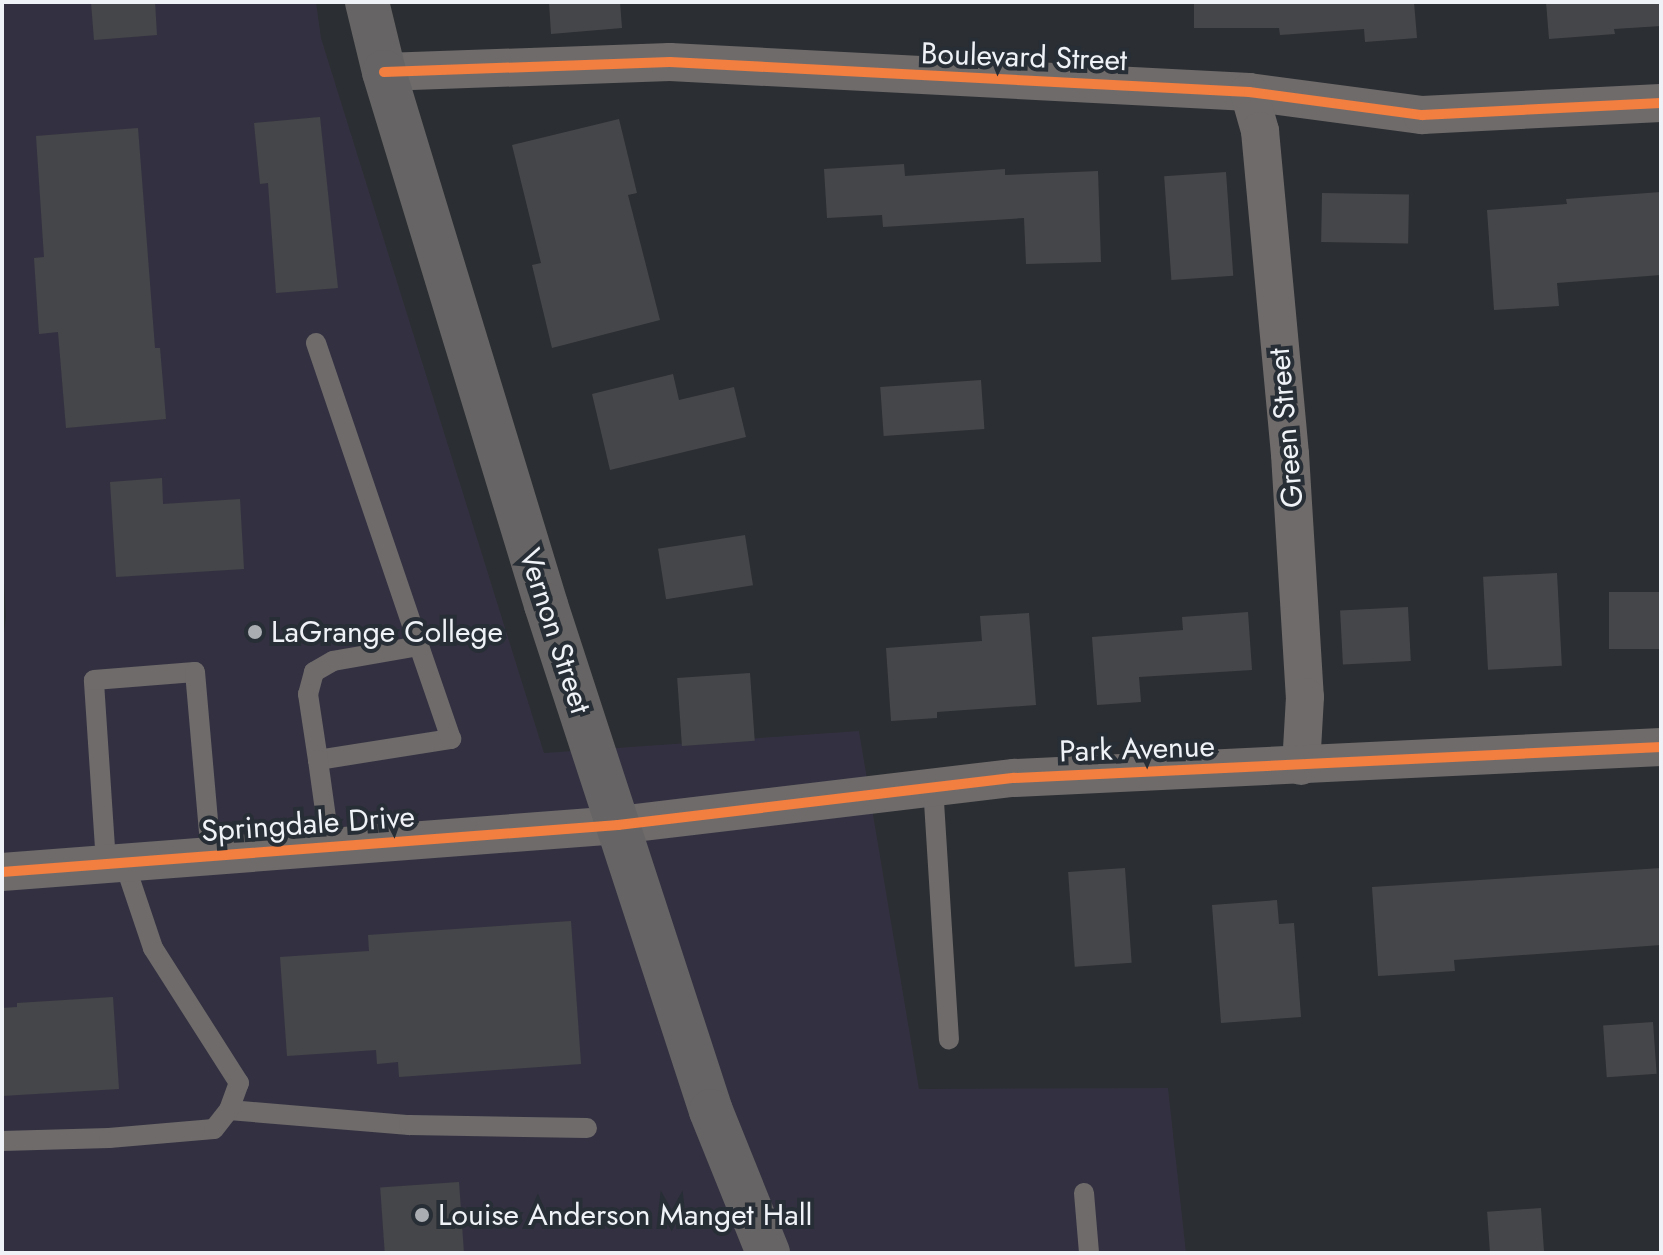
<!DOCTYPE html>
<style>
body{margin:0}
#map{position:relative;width:1663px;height:1255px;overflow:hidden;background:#2b2e32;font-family:Jost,sans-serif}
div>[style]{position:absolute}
.education>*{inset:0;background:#333141}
.building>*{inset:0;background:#45464a;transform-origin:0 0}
.service>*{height:20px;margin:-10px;padding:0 10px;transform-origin:10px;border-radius:10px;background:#6f6b6b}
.minor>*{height:38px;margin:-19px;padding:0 19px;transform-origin:19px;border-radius:19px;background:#6f6b6b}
.primary>*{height:44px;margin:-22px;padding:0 22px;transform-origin:22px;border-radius:22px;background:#666464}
.cycleway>*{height:10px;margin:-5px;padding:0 5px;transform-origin:5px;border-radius:5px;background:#f27e40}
.dots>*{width:22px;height:22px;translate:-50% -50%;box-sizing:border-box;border:4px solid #282e35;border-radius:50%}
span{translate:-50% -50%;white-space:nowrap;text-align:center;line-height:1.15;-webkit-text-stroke:8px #282e35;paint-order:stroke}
.street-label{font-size:30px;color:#eff3f8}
.poi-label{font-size:30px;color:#eff3f8}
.left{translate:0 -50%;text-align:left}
.frame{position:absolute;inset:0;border:4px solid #eff3f8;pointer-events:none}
</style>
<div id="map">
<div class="education">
<i style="clip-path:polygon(2px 2px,316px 2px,321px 38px,544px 753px,859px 731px,919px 1089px,1168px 1088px,1186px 1253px,2px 1253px,2px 648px,6px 617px,2px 547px)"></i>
</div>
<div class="building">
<i style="clip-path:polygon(91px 2px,155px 2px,157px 35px,94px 40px)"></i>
<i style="clip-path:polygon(549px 2px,620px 2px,622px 28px,551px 34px)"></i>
<i style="clip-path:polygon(1194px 2px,1414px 2px,1417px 38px,1365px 42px,1364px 29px,1280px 35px,1279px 28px,1194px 28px)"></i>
<i style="clip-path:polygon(1546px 2px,1661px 2px,1661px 26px,1614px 29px,1615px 34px,1549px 39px)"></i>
<i style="clip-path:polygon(320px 117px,338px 288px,276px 293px,268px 183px,260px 184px,254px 123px)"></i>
<i style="clip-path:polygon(619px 119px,637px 193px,628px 195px,660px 320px,552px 348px,532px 265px,541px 263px,512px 145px)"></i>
<i style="clip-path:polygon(138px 128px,155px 348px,160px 348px,166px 419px,66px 428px,58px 332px,39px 334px,34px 258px,44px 257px,36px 136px)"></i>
<i style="clip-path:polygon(904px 164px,905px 176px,1005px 169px,1005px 175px,1098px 171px,1101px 262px,1026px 264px,1024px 218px,883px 227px,882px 215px,827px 218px,824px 169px)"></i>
<i style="left:1226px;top:172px;width:104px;height:62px;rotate:86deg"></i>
<i style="clip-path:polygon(1661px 192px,1661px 275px,1557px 283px,1559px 306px,1494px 310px,1487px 210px,1567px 204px,1566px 199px)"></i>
<i style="left:1322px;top:193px;width:87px;height:49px;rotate:1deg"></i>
<i style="clip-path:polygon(673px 374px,679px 400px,734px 387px,746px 437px,610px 470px,592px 394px)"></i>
<i style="left:981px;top:380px;width:49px;height:101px;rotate:86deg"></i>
<i style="clip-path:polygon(162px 478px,163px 504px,240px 499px,244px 569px,116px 577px,110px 482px)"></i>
<i style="left:745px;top:535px;width:51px;height:88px;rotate:81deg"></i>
<i style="left:1557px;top:573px;width:93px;height:74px;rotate:87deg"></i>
<i style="left:1661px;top:592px;width:57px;height:52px;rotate:90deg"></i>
<i style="left:1408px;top:607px;width:54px;height:68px;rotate:87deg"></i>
<i style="clip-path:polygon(1248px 612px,1252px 670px,1139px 677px,1141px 702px,1097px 705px,1092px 637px,1183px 630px,1182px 617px)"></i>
<i style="clip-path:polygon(1029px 613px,1036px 705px,937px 712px,937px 718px,891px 721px,886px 648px,982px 641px,980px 616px)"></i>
<i style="left:750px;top:673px;width:68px;height:73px;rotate:86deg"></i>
<i style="left:1125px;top:868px;width:95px;height:57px;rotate:86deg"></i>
<i style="clip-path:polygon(1661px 868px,1661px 945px,1454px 960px,1455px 971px,1378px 976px,1372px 887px)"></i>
<i style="clip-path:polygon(1277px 900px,1279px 924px,1294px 923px,1301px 1017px,1221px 1023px,1212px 905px)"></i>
<i style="clip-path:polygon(571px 921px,581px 1064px,399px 1077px,398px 1062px,377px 1064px,376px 1050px,287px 1056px,280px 957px,369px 951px,368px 935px)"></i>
<i style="clip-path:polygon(113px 997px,119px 1089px,2px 1096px,2px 1008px,17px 1007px,17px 1003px)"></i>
<i style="left:1653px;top:1022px;width:52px;height:50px;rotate:86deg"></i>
<i style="left:459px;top:1182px;width:71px;height:79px;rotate:86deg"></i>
<i style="left:1541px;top:1208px;width:45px;height:54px;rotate:86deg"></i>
</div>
<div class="service">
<i style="left:316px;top:343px;width:320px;rotate:71.2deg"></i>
<i style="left:318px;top:760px;width:135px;rotate:-9deg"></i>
<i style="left:451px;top:739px;width:98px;rotate:-109deg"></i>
<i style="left:419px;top:646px;width:87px;rotate:170.1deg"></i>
<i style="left:333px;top:661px;width:22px;rotate:150deg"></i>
<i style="left:314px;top:672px;width:23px;rotate:105deg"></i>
<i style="left:308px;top:694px;width:67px;rotate:81.4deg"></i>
<i style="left:318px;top:760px;width:87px;rotate:82.1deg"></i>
<i style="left:933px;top:786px;width:254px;rotate:86.4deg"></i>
<i style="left:106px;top:863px;width:183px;rotate:-93.8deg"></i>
<i style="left:94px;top:680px;width:101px;rotate:-4.5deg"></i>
<i style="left:195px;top:672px;width:184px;rotate:85deg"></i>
<i style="left:229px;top:1110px;width:181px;rotate:4.8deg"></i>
<i style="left:409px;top:1125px;width:178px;rotate:1deg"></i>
<i style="left:2px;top:1141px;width:107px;rotate:-1.6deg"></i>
<i style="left:109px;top:1138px;width:105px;rotate:-4.9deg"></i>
<i style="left:214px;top:1129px;width:24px;rotate:-52deg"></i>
<i style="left:229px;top:1110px;width:29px;rotate:-70deg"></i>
<i style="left:239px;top:1083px;width:160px;rotate:-122.5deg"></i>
<i style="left:153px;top:948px;width:91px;rotate:-108.6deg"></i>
<i style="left:1084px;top:1193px;width:60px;rotate:85.2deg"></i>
</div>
<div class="minor">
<i style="left:384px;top:72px;width:286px;rotate:-2deg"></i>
<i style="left:670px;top:62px;width:580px;rotate:2.97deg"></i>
<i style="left:1249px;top:92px;width:175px;rotate:7.6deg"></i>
<i style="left:1422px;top:115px;width:239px;rotate:-2.9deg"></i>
<i style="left:1249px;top:92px;width:41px;rotate:74.2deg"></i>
<i style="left:1260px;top:131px;width:324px;rotate:84.7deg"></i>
<i style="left:1290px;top:454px;width:243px;rotate:86.5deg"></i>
<i style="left:1305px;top:697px;width:69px;rotate:93.3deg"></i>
<i style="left:2px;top:872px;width:618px;rotate:-4.36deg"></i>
<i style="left:618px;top:825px;width:399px;rotate:-6.8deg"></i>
<i style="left:1014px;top:778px;width:648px;rotate:-2.74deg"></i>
</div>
<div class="primary">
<i style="left:367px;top:2px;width:72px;rotate:76.3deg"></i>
<i style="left:384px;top:72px;width:557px;rotate:73.09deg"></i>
<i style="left:546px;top:605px;width:532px;rotate:71.94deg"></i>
<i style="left:711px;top:1111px;width:153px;rotate:68.1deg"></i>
</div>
<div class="cycleway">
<i style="left:384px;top:72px;width:286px;rotate:-2deg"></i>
<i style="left:670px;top:62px;width:580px;rotate:2.97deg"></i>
<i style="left:1249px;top:92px;width:175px;rotate:7.6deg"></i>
<i style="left:1422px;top:115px;width:239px;rotate:-2.9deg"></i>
<i style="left:2px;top:872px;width:618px;rotate:-4.36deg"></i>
<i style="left:618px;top:825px;width:399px;rotate:-6.8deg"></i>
<i style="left:1014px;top:778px;width:648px;rotate:-2.74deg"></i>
</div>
<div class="dots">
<i style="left:255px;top:632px;background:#aaaeb3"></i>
<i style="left:422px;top:1215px;background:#aaaeb3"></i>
</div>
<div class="street-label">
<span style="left:1024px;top:57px;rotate:2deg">Boulevard Street</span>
<span style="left:1286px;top:428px;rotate:-95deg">Green Street</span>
<span style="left:555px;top:631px;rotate:72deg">Vernon Street</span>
<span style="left:1137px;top:749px;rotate:-2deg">Park Avenue</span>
<span style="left:308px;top:824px;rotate:-4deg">Springdale Drive</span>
</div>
<div class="poi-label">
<span class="left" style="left:271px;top:632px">LaGrange College</span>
<span class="left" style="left:438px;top:1215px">Louise Anderson Manget Hall</span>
</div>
<div class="frame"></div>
</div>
